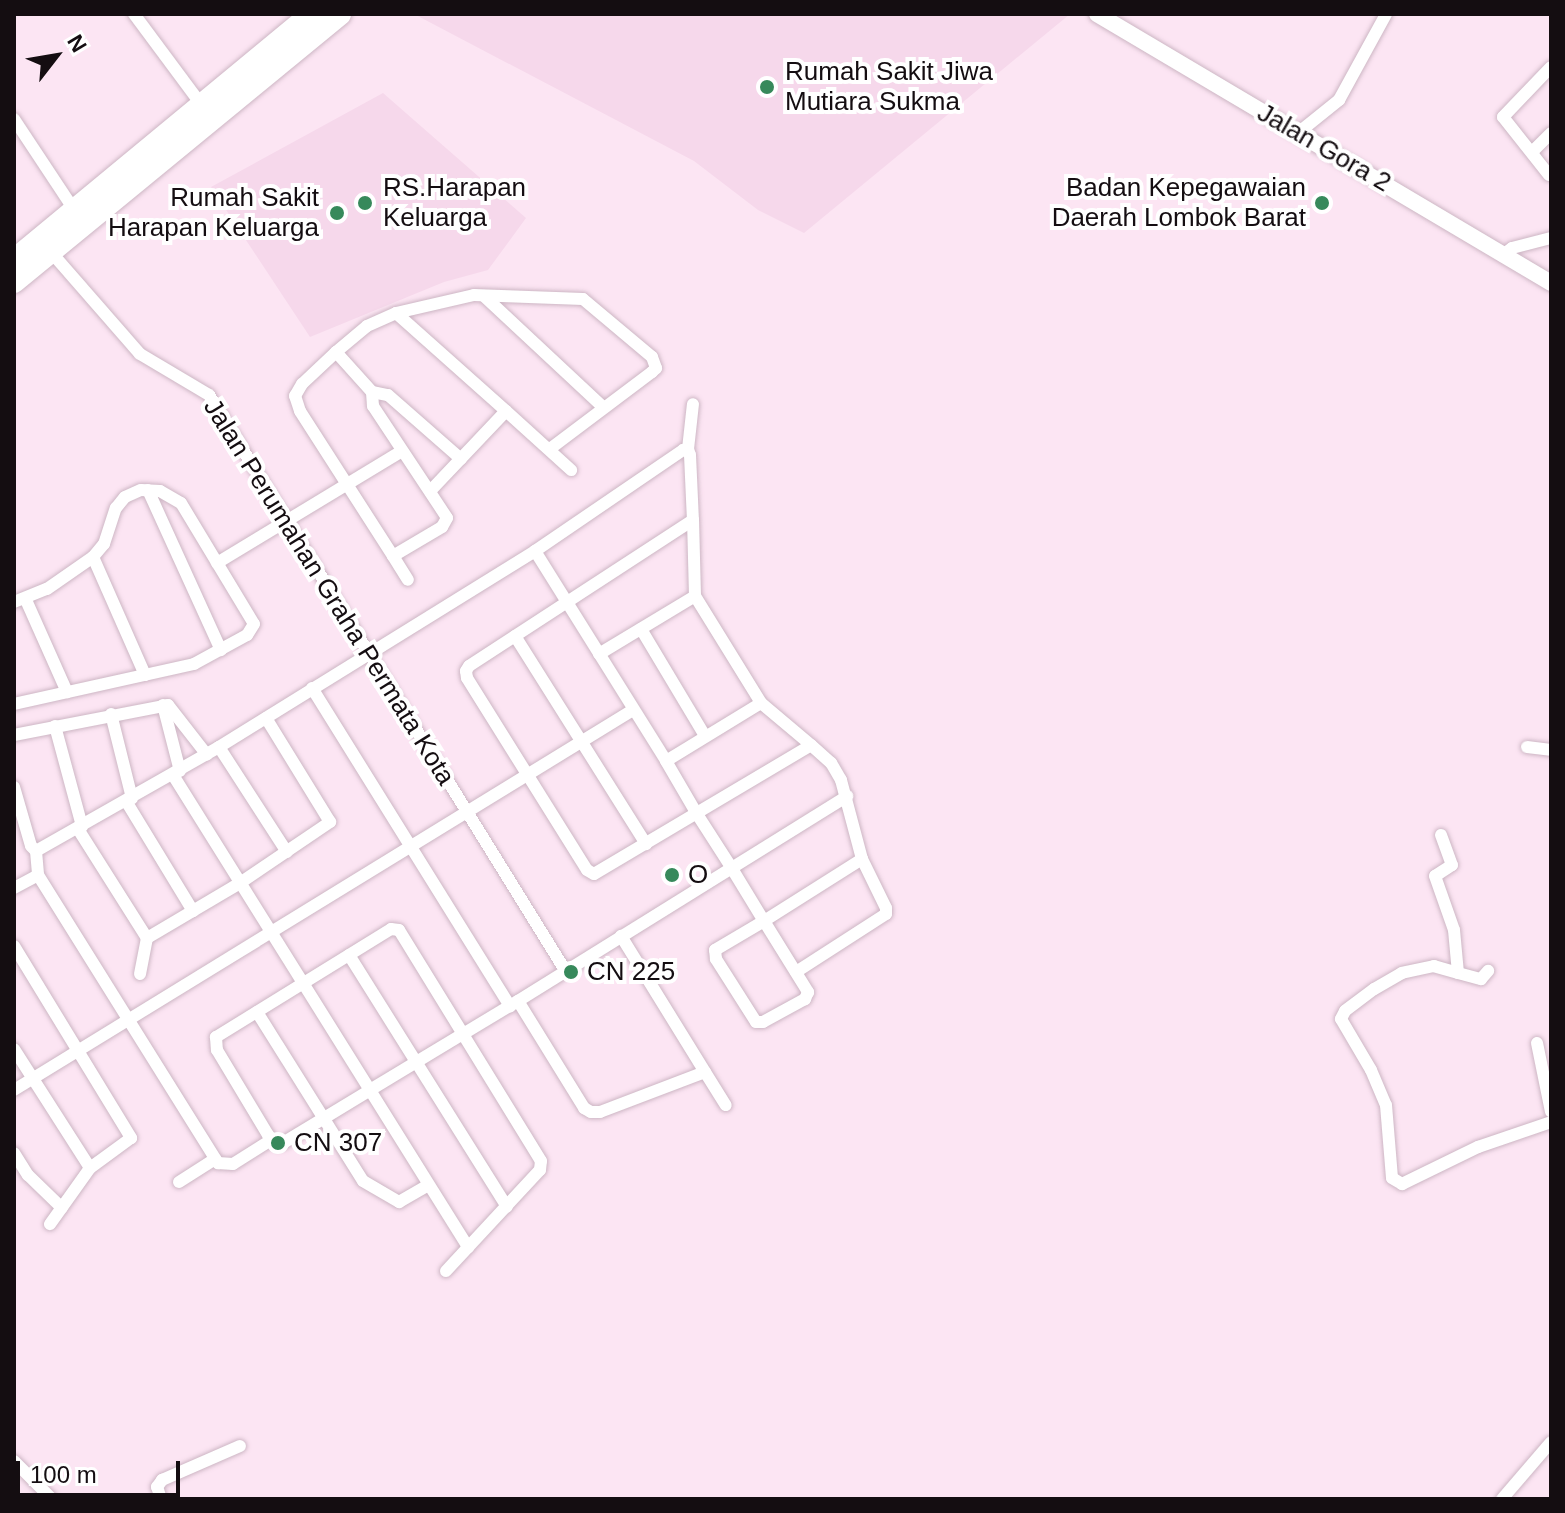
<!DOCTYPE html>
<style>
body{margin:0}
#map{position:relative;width:1565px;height:1513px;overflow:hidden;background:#fce5f3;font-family:Helvetica,sans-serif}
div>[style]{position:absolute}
.built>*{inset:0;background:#f6d8eb}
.roads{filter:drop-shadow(0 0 2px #cdb6c4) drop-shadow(0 0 2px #cdb6c4)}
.street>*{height:12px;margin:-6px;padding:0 6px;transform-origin:6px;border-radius:6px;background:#fff}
.secondary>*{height:16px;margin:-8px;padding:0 8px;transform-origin:8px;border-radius:8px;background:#fff}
.highway>*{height:22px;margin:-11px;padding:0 11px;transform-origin:11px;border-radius:11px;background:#fff}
.dots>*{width:22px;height:22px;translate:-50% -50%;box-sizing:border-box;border:4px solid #fff;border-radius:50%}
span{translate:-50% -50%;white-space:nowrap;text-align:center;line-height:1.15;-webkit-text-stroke:8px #fff;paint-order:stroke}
.poi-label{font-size:26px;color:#140d11}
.left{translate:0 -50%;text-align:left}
.right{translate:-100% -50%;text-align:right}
.street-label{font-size:26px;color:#140d11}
.frame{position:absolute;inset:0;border:16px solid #140d11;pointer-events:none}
.north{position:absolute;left:16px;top:16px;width:80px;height:80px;-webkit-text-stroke:6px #fff;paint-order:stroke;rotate:59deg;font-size:22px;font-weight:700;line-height:32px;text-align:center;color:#140d11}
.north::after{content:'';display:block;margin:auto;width:28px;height:36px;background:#140d11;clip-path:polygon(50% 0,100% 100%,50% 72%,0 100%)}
.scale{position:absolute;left:16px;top:1461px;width:164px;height:36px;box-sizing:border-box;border:4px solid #140d11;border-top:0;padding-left:10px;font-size:24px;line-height:28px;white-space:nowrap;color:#140d11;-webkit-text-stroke:6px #fff;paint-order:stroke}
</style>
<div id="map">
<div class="built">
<i style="clip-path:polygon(414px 14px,1070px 14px,804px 233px,758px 210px,694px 161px)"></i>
<i style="clip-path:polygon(383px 93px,526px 218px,488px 270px,444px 282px,310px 337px,211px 187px)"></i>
</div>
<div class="roads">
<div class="street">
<i style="left:134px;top:14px;width:116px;rotate:53.4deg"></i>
<i style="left:14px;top:119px;width:110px;rotate:56.5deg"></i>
<i style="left:1298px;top:133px;width:53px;rotate:-38.8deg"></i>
<i style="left:1339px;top:100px;width:98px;rotate:-61.3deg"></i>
<i style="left:1532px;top:152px;width:27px;rotate:-45deg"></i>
<i style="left:1549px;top:175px;width:74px;rotate:-128.4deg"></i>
<i style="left:1503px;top:117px;width:69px;rotate:-46.2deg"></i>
<i style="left:51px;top:252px;width:135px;rotate:48.9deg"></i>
<i style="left:140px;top:354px;width:80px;rotate:30.7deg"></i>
<i style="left:209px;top:395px;width:676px;rotate:58.24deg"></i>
<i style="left:1504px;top:254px;width:10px;rotate:-37deg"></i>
<i style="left:1512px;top:248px;width:40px;rotate:-14.4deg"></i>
<i style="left:484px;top:296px;width:161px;rotate:43deg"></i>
<i style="left:396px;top:313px;width:80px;rotate:-13deg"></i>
<i style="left:474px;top:295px;width:109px;rotate:2.1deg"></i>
<i style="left:583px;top:299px;width:90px;rotate:40deg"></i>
<i style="left:652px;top:357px;width:12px;rotate:70deg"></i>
<i style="left:656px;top:368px;width:6px;rotate:135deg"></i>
<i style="left:652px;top:372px;width:128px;rotate:143deg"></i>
<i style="left:336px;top:352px;width:54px;rotate:48deg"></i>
<i style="left:372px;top:392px;width:14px;rotate:86deg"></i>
<i style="left:373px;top:406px;width:134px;rotate:56.5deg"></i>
<i style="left:447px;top:518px;width:10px;rotate:119deg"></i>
<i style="left:442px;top:527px;width:57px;rotate:149.4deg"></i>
<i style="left:393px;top:556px;width:172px;rotate:-122.7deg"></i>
<i style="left:300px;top:411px;width:16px;rotate:-108deg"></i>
<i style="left:295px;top:396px;width:14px;rotate:-60deg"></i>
<i style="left:302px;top:384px;width:47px;rotate:-43.3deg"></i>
<i style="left:336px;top:352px;width:40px;rotate:-40deg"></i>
<i style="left:367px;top:326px;width:32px;rotate:-24deg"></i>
<i style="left:396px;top:313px;width:147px;rotate:41.7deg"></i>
<i style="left:506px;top:411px;width:110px;rotate:133.5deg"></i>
<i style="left:372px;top:392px;width:16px;rotate:11deg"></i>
<i style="left:388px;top:395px;width:97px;rotate:41.2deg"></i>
<i style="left:506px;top:411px;width:88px;rotate:42.2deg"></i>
<i style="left:688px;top:449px;width:45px;rotate:-83.7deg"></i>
<i style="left:148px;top:490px;width:176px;rotate:65.5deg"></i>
<i style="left:535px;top:551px;width:248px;rotate:58deg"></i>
<i style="left:666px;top:761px;width:61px;rotate:59.7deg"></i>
<i style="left:697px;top:814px;width:63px;rotate:57.3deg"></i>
<i style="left:731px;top:867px;width:63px;rotate:58.6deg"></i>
<i style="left:764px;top:921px;width:84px;rotate:58.2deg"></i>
<i style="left:808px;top:992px;width:8px;rotate:113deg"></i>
<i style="left:805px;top:999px;width:48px;rotate:151.3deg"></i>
<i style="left:763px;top:1022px;width:7px;rotate:180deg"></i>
<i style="left:756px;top:1022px;width:75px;rotate:-122.4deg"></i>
<i style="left:716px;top:959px;width:9px;rotate:-96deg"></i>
<i style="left:715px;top:950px;width:57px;rotate:-30.6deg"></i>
<i style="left:764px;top:921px;width:116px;rotate:-32.3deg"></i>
<i style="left:393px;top:556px;width:28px;rotate:58deg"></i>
<i style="left:93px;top:557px;width:129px;rotate:66.2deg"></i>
<i style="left:217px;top:563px;width:216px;rotate:-31.2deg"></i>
<i style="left:695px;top:596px;width:126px;rotate:58.3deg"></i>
<i style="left:26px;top:600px;width:101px;rotate:66deg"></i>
<i style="left:14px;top:602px;width:35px;rotate:-22deg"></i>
<i style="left:47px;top:589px;width:56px;rotate:-34.8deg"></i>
<i style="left:93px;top:557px;width:17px;rotate:-50deg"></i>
<i style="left:104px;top:544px;width:38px;rotate:-72deg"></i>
<i style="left:116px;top:508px;width:14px;rotate:-51deg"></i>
<i style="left:125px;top:497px;width:17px;rotate:-24deg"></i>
<i style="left:141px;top:490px;width:19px;rotate:3deg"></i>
<i style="left:160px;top:491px;width:24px;rotate:30deg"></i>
<i style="left:181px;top:503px;width:141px;rotate:58.9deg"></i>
<i style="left:254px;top:624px;width:13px;rotate:122deg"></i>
<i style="left:247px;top:635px;width:60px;rotate:151.3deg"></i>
<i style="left:194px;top:664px;width:184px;rotate:167.5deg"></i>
<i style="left:641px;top:629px;width:125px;rotate:59.1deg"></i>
<i style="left:515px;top:636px;width:246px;rotate:57.8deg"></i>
<i style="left:599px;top:654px;width:112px;rotate:-31.1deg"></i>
<i style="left:695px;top:596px;width:76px;rotate:-91.5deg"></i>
<i style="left:693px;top:520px;width:267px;rotate:146.9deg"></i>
<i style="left:469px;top:666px;width:6px;rotate:121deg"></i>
<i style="left:466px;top:671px;width:7px;rotate:82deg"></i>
<i style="left:467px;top:678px;width:226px;rotate:58deg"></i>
<i style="left:587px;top:870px;width:8px;rotate:30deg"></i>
<i style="left:594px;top:874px;width:252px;rotate:-30.7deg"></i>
<i style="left:811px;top:745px;width:65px;rotate:-140deg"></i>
<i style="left:761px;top:703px;width:111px;rotate:148.6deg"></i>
<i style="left:312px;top:688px;width:375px;rotate:58.1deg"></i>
<i style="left:163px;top:705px;width:68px;rotate:75.6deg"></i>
<i style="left:111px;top:714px;width:87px;rotate:76deg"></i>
<i style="left:55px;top:726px;width:104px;rotate:74.9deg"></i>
<i style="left:14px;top:735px;width:157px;rotate:-11deg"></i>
<i style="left:168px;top:705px;width:63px;rotate:52deg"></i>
<i style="left:219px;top:747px;width:125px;rotate:57.1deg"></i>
<i style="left:1527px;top:747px;width:24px;rotate:7deg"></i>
<i style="left:173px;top:775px;width:557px;rotate:57.99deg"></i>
<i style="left:14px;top:787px;width:61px;rotate:73.9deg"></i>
<i style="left:31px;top:846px;width:7px;rotate:45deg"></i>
<i style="left:36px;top:851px;width:24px;rotate:85deg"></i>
<i style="left:38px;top:875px;width:340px;rotate:58deg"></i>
<i style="left:218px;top:1163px;width:15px;rotate:4deg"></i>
<i style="left:233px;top:1164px;width:45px;rotate:-32.3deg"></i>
<i style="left:126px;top:801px;width:129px;rotate:58.7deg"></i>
<i style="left:78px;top:829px;width:129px;rotate:57.7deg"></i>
<i style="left:1441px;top:835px;width:32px;rotate:70deg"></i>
<i style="left:1452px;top:865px;width:20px;rotate:147deg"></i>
<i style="left:1435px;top:876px;width:57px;rotate:70.6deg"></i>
<i style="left:1454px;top:930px;width:43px;rotate:84.7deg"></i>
<i style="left:1458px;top:973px;width:25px;rotate:-164deg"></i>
<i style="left:1434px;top:966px;width:33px;rotate:168deg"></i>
<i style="left:1402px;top:973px;width:32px;rotate:150deg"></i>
<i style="left:1374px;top:989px;width:36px;rotate:143deg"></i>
<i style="left:1345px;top:1011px;width:9px;rotate:117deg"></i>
<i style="left:1341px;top:1019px;width:59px;rotate:59.5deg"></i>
<i style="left:1371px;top:1070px;width:38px;rotate:67deg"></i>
<i style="left:1386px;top:1105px;width:73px;rotate:85.3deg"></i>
<i style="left:1392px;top:1178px;width:12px;rotate:31deg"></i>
<i style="left:1402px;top:1184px;width:85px;rotate:-26deg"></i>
<i style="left:1478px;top:1147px;width:77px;rotate:-18.9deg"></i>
<i style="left:36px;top:851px;width:210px;rotate:-29.6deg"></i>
<i style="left:219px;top:747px;width:372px;rotate:-31.8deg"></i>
<i style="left:535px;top:551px;width:179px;rotate:-34.3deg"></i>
<i style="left:683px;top:450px;width:5px;rotate:-11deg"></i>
<i style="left:688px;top:449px;width:6px;rotate:72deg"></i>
<i style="left:690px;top:455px;width:65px;rotate:87.4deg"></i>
<i style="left:14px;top:888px;width:27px;rotate:-28deg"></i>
<i style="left:14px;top:946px;width:225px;rotate:58.6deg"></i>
<i style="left:131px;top:1138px;width:51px;rotate:143.8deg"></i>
<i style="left:349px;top:955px;width:297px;rotate:57.9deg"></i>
<i style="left:796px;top:972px;width:107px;rotate:-32.8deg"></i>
<i style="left:886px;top:914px;width:6px;rotate:-90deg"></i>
<i style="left:886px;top:908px;width:55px;rotate:-116.1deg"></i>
<i style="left:862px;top:859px;width:82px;rotate:-104.9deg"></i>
<i style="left:841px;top:780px;width:20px;rotate:-120deg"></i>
<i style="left:831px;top:763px;width:27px;rotate:-138deg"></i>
<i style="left:1458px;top:973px;width:24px;rotate:15deg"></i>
<i style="left:1481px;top:979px;width:11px;rotate:-49deg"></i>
<i style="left:140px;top:974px;width:37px;rotate:-79deg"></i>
<i style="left:147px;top:938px;width:108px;rotate:-30.6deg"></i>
<i style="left:240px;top:883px;width:109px;rotate:-34.1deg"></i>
<i style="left:330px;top:822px;width:122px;rotate:-121.6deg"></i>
<i style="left:518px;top:1001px;width:126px;rotate:58.3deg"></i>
<i style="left:584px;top:1108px;width:8px;rotate:30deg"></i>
<i style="left:591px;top:1112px;width:9px"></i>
<i style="left:600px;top:1112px;width:112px;rotate:-20.9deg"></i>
<i style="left:705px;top:1072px;width:160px;rotate:-121.7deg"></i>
<i style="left:257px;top:1012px;width:199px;rotate:57.9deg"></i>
<i style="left:363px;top:1181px;width:42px;rotate:30.3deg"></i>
<i style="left:399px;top:1202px;width:34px;rotate:-30deg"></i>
<i style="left:1537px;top:1043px;width:70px;rotate:78.5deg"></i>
<i style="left:14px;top:1049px;width:141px;rotate:57.4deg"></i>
<i style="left:90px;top:1168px;width:69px;rotate:125.5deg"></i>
<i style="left:705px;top:1072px;width:39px;rotate:58deg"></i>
<i style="left:14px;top:1090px;width:726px;rotate:-31.55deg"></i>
<i style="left:14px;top:1153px;width:26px;rotate:58deg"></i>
<i style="left:28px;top:1175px;width:47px;rotate:44.1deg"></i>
<i style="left:179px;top:1182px;width:43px;rotate:-32.6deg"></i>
<i style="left:446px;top:1271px;width:138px;rotate:-47.1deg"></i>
<i style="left:540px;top:1170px;width:9px;rotate:-84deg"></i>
<i style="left:541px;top:1161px;width:149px;rotate:-121.6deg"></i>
<i style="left:463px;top:1034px;width:122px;rotate:-121.6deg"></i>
<i style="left:399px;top:930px;width:8px;rotate:-173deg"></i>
<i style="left:391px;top:929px;width:206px;rotate:148.3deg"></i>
<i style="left:216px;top:1037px;width:13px;rotate:86deg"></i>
<i style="left:217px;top:1050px;width:99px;rotate:59deg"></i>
<i style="left:268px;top:1135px;width:13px;rotate:45deg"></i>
<i style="left:277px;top:1144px;width:6px;rotate:-9deg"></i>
<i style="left:283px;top:1143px;width:102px;rotate:-31.3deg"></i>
<i style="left:370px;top:1090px;width:109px;rotate:-31.1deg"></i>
<i style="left:463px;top:1034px;width:64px;rotate:-31deg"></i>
<i style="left:518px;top:1001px;width:388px;rotate:-31.9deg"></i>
<i style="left:14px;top:1461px;width:54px;rotate:45deg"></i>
<i style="left:161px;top:1499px;width:13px;rotate:-108deg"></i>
<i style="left:157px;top:1487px;width:9px;rotate:-54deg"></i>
<i style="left:162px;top:1480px;width:85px;rotate:-23.6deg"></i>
<i style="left:1502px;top:1499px;width:75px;rotate:-49.3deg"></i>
</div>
<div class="secondary">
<i style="left:1097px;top:14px;width:528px;rotate:30.65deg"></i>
</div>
<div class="highway">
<i style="left:14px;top:260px;width:386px;rotate:-39.6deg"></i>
<i style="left:14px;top:282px;width:422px;rotate:-39.4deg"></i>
</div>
</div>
<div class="dots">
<i style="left:767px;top:87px;background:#37895b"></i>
<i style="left:365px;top:203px;background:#37895b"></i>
<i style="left:1322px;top:203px;background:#37895b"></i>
<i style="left:337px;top:213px;background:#37895b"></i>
<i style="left:672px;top:875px;background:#37895b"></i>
<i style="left:571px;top:972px;background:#37895b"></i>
<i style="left:278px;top:1143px;background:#37895b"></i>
</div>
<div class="poi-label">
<span class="left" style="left:785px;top:87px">Rumah Sakit Jiwa<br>Mutiara Sukma</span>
<span class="left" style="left:383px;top:203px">RS.Harapan<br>Keluarga</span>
<span class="right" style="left:1306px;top:203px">Badan Kepegawaian<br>Daerah Lombok Barat</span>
<span class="right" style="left:319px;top:213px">Rumah Sakit<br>Harapan Keluarga</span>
<span class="left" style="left:688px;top:875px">O</span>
<span class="left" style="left:587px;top:972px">CN 225</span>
<span class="left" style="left:294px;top:1143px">CN 307</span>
</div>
<div class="street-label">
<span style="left:1324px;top:148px;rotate:30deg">Jalan Gora 2</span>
<span style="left:329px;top:592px;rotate:58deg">Jalan Perumahan Graha Permata Kota</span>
</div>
<div class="frame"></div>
<div class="north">N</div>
<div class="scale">100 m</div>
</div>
